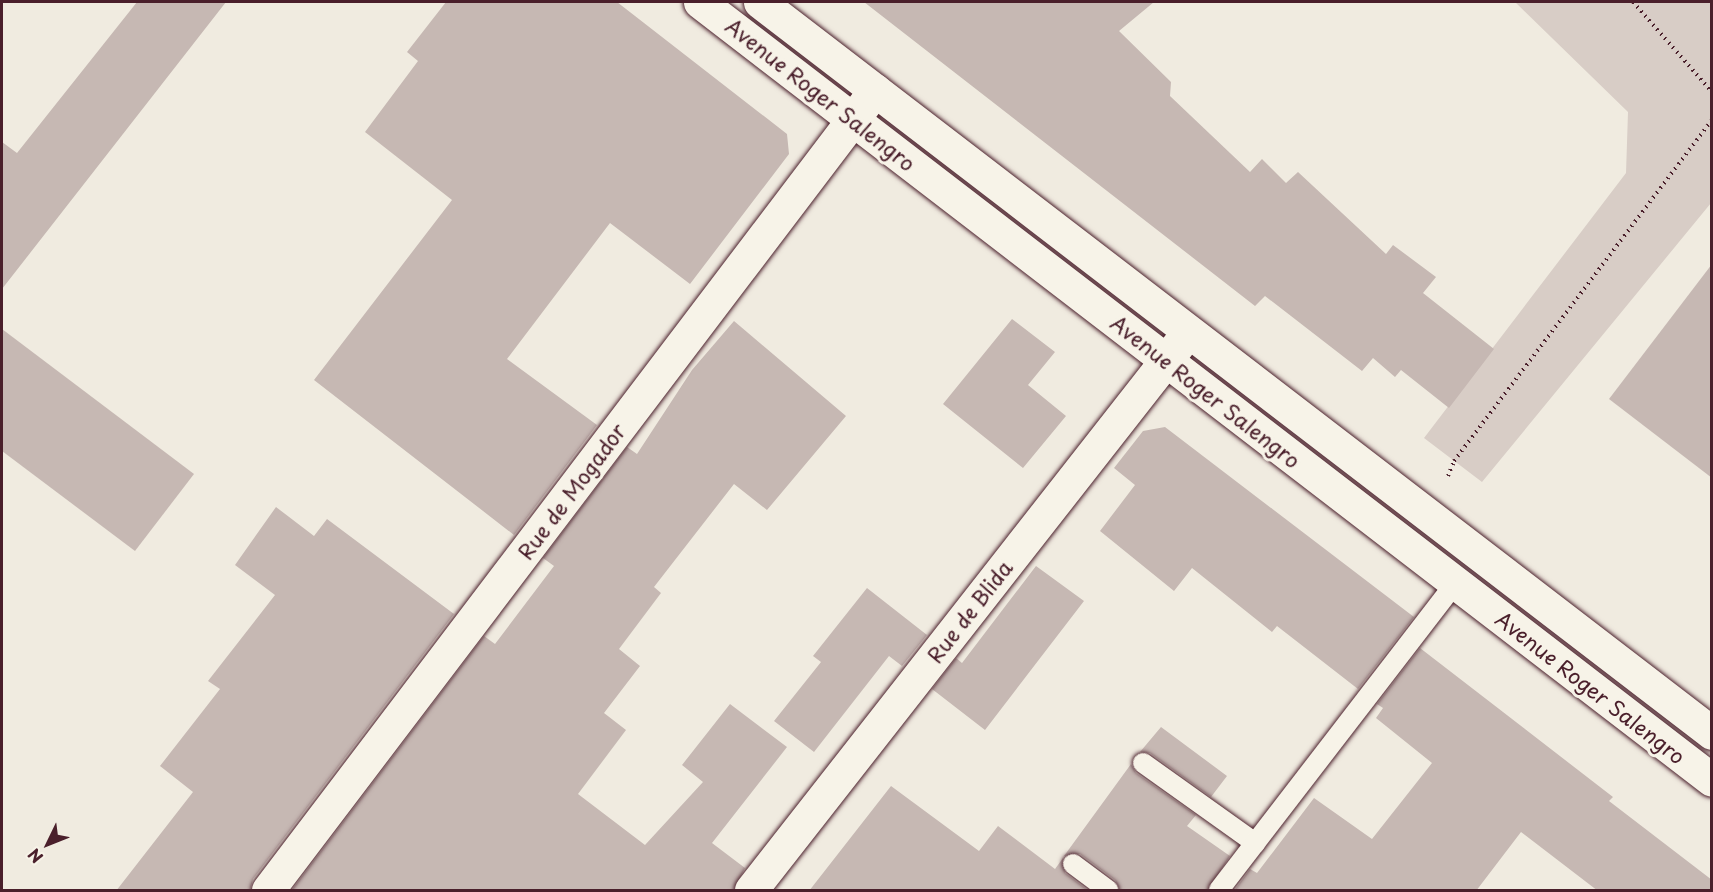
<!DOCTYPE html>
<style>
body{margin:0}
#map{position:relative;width:1713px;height:892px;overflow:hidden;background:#f0ebe0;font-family:"Playpen Sans",sans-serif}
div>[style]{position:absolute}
.green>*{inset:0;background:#d8cdc6}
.building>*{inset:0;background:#c6b8b3}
.path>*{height:4px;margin-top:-2px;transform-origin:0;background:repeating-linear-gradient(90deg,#4a1f2b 0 1.5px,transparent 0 6px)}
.roads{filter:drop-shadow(0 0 2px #4a1f2b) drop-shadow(0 0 2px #4a1f2b)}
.lane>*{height:20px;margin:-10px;padding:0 10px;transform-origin:10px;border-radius:10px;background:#f7f3e8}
.street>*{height:33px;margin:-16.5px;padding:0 16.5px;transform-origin:16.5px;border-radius:16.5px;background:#f7f3e8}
.secondary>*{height:33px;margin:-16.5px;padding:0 16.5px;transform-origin:16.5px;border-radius:16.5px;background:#f7f3e8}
span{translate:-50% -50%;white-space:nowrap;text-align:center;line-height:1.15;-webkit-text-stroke:6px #f7f3e8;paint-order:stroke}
.street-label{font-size:21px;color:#4a1f2b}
.frame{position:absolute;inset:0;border:3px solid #4a1f2b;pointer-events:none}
.north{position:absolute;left:18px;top:814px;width:60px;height:60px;-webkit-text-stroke:4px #f7f3e8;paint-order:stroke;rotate:227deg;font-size:16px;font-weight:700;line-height:24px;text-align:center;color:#4a1f2b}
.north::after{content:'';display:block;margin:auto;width:21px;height:27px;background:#4a1f2b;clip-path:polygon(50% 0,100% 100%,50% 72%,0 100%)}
</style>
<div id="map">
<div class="green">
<i style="clip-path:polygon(1515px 2px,1711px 2px,1711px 203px,1482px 482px,1424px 438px,1626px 173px,1628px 112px)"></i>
</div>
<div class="building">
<i style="clip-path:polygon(137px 2px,226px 2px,2px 289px,2px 142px,17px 153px)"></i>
<i style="clip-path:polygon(446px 2px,617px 2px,787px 134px,789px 154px,690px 284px,610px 223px,507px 359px,597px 425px,514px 535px,314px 380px,452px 200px,365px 132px,418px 61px,407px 52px)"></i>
<i style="clip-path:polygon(864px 2px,1154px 2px,1119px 31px,1171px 82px,1170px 96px,1250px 172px,1262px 159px,1286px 183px,1298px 172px,1386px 254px,1393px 245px,1436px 277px,1423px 293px,1494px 349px,1449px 408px,1401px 370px,1395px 377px,1373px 358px,1362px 371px,1265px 296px,1255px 306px)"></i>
<i style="clip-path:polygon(1712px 264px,1712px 478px,1609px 399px)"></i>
<i style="clip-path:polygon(1012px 319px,1055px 352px,1028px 385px,1066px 416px,1023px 468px,943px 404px)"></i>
<i style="clip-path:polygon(734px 321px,846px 416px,767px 510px,734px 484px,654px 587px,661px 593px,619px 649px,640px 666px,604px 713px,626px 730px,578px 794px,645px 845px,703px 782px,682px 765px,730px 704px,787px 747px,712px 843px,745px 868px,733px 891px,291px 891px,484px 636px,495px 644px,554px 566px,543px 558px,627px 447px,637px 454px,692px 370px)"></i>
<i style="clip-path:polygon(2px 329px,194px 474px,135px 551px,2px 451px)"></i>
<i style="clip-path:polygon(1165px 427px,1414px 617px,1358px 689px,1277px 626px,1272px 632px,1192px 568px,1174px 591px,1100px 531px,1135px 485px,1114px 468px,1143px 431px)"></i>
<i style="clip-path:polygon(276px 507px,314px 536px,327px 519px,454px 614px,253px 879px,250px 891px,116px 891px,193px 792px,160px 766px,220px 689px,208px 681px,275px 595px,235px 565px)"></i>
<i style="clip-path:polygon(1036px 566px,1084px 601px,985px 730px,932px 689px,956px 658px,962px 663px)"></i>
<i style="clip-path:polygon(867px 588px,927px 635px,902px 666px,889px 656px,814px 752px,774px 721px,821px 662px,813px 656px)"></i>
<i style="clip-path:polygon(1420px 648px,1613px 797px,1609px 801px,1712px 880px,1712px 891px,1598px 891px,1521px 832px,1476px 891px,1234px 891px,1250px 869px,1257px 873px,1314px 798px,1372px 839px,1432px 763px,1376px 718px,1383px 708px,1377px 704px)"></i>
<i style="clip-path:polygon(1161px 727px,1227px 776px,1211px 797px,1150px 753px,1140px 752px)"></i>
<i style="clip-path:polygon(1131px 764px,1136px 773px,1196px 815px,1187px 826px,1230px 856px,1207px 891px,1120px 891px,1115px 880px,1080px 854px,1064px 856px)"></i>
<i style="clip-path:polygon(891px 786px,979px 851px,998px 826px,1055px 869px,1063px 858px,1065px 873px,1089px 891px,809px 891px)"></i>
</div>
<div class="path">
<i style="left:1633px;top:2px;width:120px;rotate:48.7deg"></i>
<i style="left:1448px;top:476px;width:16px;rotate:-68deg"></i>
<i style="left:1454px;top:461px;width:428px;rotate:-52.9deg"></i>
</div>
<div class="roads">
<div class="lane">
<i style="left:1143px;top:763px;width:138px;rotate:35.5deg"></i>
<i style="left:1073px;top:864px;width:44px;rotate:36.6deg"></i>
<i style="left:1219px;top:890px;width:387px;rotate:-52.4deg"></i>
</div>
<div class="street">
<i style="left:268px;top:890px;width:1004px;rotate:-52.81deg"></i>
<i style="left:751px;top:890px;width:709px;rotate:-51.93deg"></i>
</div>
<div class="secondary">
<i style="left:700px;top:2px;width:1276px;rotate:37.55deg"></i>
<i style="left:760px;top:2px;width:1200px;rotate:37.52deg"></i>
</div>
</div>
<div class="street-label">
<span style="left:821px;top:94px;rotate:38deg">Avenue Roger Salengro</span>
<span style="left:1206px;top:391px;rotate:38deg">Avenue Roger Salengro</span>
<span style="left:571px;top:491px;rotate:-53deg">Rue de Mogador</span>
<span style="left:969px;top:611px;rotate:-52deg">Rue de Blida</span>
<span style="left:1591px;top:687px;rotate:38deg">Avenue Roger Salengro</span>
</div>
<div class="frame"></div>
<div class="north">N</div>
</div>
